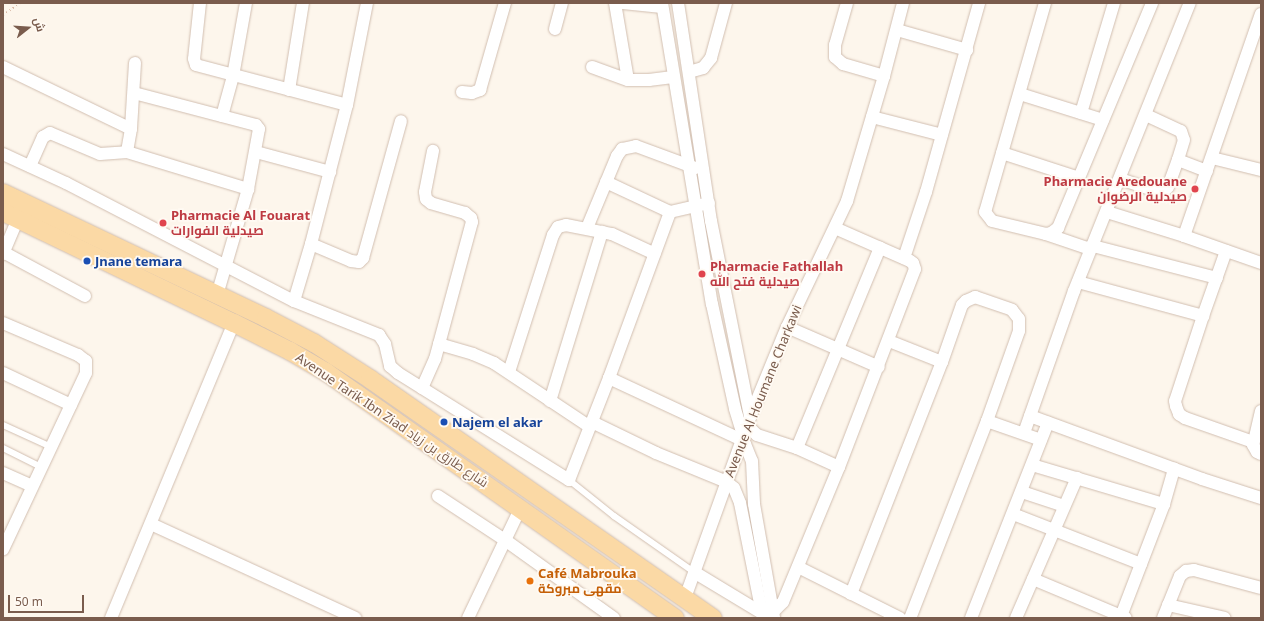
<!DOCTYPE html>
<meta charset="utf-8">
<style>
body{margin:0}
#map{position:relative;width:1264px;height:621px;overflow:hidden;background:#fdf6ec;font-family:"Noto Sans",Cairo,sans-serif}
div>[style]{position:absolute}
.path>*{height:2px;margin-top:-1px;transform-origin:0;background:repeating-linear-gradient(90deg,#d9b8a5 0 1px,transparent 0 4px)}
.roads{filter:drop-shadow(0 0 1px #d1beb0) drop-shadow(0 0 1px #d1beb0)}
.service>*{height:6px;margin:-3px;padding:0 3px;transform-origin:3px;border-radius:3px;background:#fff}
.minor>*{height:12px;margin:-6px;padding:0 6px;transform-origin:6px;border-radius:6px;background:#fff}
.primary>*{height:18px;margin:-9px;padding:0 9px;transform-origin:9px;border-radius:9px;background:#fbd9a5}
.dots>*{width:11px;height:11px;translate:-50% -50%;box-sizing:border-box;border:2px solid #fffaf3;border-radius:50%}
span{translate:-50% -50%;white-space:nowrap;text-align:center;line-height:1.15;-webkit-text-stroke:3.5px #fffaf3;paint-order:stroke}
.health-label{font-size:13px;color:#be3a42;font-weight:700}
.right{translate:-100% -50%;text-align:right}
.left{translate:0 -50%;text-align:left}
.transit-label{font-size:13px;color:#164399;font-weight:700}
.street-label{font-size:13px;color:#7a5c4d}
.food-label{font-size:13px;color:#c56008;font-weight:700}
.frame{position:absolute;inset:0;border:4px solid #7a5c4d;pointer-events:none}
.north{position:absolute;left:8px;top:8px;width:40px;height:40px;-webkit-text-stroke:3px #fffaf3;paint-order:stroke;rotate:73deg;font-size:11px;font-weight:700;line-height:16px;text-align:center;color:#7a5c4d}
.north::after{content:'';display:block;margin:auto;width:14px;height:18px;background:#7a5c4d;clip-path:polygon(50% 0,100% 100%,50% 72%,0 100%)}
.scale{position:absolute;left:8px;top:595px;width:76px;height:18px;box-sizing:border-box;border:2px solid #7a5c4d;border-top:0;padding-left:5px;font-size:12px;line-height:14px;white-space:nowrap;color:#7a5c4d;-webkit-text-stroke:3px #fffaf3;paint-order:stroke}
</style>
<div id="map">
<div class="path">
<i style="left:3px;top:15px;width:21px;rotate:-35deg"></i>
</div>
<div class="roads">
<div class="service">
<i style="left:3px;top:425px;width:53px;rotate:24.6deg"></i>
<i style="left:3px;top:448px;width:42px;rotate:26.6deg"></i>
<i style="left:569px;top:480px;width:58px;rotate:38.7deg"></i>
<i style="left:614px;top:516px;width:98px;rotate:35deg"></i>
</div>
<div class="minor">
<i style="left:200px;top:3px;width:56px;rotate:96.1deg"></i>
<i style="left:194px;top:59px;width:6px;rotate:72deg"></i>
<i style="left:196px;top:65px;width:156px;rotate:14.8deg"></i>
<i style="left:615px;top:3px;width:78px;rotate:80.4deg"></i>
<i style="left:623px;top:3px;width:39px;rotate:6deg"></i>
<i style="left:662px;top:3px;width:305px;rotate:80.6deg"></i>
<i style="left:712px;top:304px;width:107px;rotate:77.6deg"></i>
<i style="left:735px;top:409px;width:28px;rotate:73deg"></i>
<i style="left:678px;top:3px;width:220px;rotate:81.4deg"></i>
<i style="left:711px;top:221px;width:200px;rotate:78.7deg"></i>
<i style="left:847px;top:3px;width:44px;rotate:105.9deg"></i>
<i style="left:835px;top:45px;width:12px;rotate:90deg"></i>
<i style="left:835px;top:57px;width:11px;rotate:41deg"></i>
<i style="left:843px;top:64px;width:43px;rotate:16.3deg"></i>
<i style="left:1045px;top:3px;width:217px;rotate:106deg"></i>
<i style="left:985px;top:212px;width:11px;rotate:52deg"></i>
<i style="left:992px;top:221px;width:56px;rotate:13.5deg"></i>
<i style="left:1046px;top:234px;width:5px;rotate:-11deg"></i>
<i style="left:1051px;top:233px;width:9px;rotate:-36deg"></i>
<i style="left:1058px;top:228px;width:244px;rotate:-67.3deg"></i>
<i style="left:555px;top:29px;width:27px;rotate:-75deg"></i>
<i style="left:897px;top:30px;width:73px;rotate:15.9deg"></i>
<i style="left:135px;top:63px;width:66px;rotate:93.5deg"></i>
<i style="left:131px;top:129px;width:23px;rotate:100deg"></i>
<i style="left:127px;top:152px;width:127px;rotate:17deg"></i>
<i style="left:3px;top:67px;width:142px;rotate:25.8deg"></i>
<i style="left:592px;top:67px;width:38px;rotate:20deg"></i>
<i style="left:628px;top:80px;width:21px"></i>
<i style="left:649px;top:80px;width:24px;rotate:-7deg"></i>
<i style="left:689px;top:72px;width:15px;rotate:-16deg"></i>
<i style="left:703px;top:68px;width:13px;rotate:-51deg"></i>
<i style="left:711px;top:58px;width:57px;rotate:-74.7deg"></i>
<i style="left:289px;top:90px;width:88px;rotate:-80.9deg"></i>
<i style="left:462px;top:92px;width:10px;rotate:6deg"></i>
<i style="left:472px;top:93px;width:9px;rotate:-21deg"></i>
<i style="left:480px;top:90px;width:91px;rotate:-74deg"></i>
<i style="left:134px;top:93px;width:126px;rotate:14.7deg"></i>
<i style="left:256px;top:125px;width:5px;rotate:53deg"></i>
<i style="left:259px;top:129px;width:61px;rotate:100.4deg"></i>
<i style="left:248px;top:189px;width:110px;rotate:106.3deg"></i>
<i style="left:1020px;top:94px;width:87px;rotate:17.4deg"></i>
<i style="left:1081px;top:113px;width:115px;rotate:-73.3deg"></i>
<i style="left:1146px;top:115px;width:38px;rotate:25deg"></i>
<i style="left:1181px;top:131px;width:9px;rotate:72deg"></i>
<i style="left:1184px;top:140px;width:21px;rotate:107deg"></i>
<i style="left:222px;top:116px;width:41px;rotate:-74.6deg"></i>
<i style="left:233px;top:76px;width:74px;rotate:-79.9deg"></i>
<i style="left:872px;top:117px;width:72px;rotate:14.4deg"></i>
<i style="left:256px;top:152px;width:77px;rotate:15.1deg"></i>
<i style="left:1002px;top:153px;width:81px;rotate:18deg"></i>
<i style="left:3px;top:154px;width:69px;rotate:24.7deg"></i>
<i style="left:66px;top:183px;width:257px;rotate:27.4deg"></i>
<i style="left:294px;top:301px;width:92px;rotate:21.8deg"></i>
<i style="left:379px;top:335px;width:11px;rotate:56deg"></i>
<i style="left:385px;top:344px;width:23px;rotate:77deg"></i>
<i style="left:390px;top:366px;width:11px;rotate:41deg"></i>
<i style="left:398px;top:373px;width:202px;rotate:32deg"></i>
<i style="left:569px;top:480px;width:110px;rotate:-68.6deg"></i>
<i style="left:609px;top:378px;width:177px;rotate:-69.8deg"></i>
<i style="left:670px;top:212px;width:40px;rotate:-13deg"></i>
<i style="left:1212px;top:158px;width:50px;rotate:13.8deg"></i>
<i style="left:30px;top:166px;width:32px;rotate:-66deg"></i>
<i style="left:43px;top:137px;width:8px;rotate:-30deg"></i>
<i style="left:50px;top:133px;width:54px;rotate:22.8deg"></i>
<i style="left:100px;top:154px;width:27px;rotate:-4deg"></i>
<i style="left:1120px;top:179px;width:44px;rotate:18.4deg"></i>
<i style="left:1162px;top:193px;width:8px;rotate:-45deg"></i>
<i style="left:1168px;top:187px;width:29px;rotate:-70deg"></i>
<i style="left:1178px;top:160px;width:31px;rotate:21deg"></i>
<i style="left:606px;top:182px;width:71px;rotate:25.1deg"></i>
<i style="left:1107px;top:212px;width:81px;rotate:17.3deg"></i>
<i style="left:1184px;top:236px;width:82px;rotate:19.3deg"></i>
<i style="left:587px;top:228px;width:78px;rotate:-67.4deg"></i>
<i style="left:617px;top:156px;width:9px;rotate:-54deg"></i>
<i style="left:622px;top:149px;width:14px;rotate:-12deg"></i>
<i style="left:636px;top:146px;width:63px;rotate:20.4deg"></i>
<i style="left:1046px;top:234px;width:43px;rotate:18.9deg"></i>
<i style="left:1087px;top:248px;width:6px;rotate:-18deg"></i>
<i style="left:1093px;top:246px;width:128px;rotate:14.5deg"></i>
<i style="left:1184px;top:236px;width:235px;rotate:-70.9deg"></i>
<i style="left:311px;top:244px;width:43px;rotate:23deg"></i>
<i style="left:351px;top:261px;width:8px;rotate:7deg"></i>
<i style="left:359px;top:262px;width:6px;rotate:-45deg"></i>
<i style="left:363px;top:258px;width:142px;rotate:-74.5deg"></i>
<i style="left:3px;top:252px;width:93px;rotate:28.2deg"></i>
<i style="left:3px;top:254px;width:38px;rotate:-67deg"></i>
<i style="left:904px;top:258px;width:70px;rotate:-71.6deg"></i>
<i style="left:926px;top:192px;width:196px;rotate:-74.3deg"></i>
<i style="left:1078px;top:282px;width:130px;rotate:15.2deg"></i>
<i style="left:1203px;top:316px;width:69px;rotate:-70.5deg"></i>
<i style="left:294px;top:301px;width:59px;rotate:-73.4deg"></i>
<i style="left:311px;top:244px;width:144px;rotate:-75.5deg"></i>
<i style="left:347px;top:105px;width:104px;rotate:-78.9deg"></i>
<i style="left:1203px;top:316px;width:89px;rotate:108.2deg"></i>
<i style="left:1175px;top:401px;width:5px;rotate:79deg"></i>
<i style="left:1176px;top:406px;width:9px;rotate:69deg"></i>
<i style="left:1179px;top:414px;width:7px;rotate:34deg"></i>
<i style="left:1185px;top:418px;width:72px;rotate:19.4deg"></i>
<i style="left:3px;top:323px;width:82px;rotate:23.1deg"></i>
<i style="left:78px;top:355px;width:10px;rotate:37deg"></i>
<i style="left:86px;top:361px;width:12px;rotate:90deg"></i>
<i style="left:86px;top:373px;width:195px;rotate:115.2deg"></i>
<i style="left:787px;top:327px;width:100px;rotate:23.5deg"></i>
<i style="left:889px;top:341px;width:57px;rotate:21.6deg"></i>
<i style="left:439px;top:344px;width:35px;rotate:16deg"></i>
<i style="left:473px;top:354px;width:23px;rotate:23deg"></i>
<i style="left:494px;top:363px;width:115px;rotate:33.7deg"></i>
<i style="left:509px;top:372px;width:144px;rotate:-72.2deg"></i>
<i style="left:553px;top:235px;width:9px;rotate:-58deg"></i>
<i style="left:558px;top:227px;width:8px;rotate:-14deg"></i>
<i style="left:566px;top:225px;width:47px;rotate:11.1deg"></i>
<i style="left:612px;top:234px;width:47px;rotate:24.9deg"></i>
<i style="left:3px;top:373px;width:75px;rotate:25.2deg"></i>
<i style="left:609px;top:378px;width:147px;rotate:25deg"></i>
<i style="left:742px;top:440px;width:5px;rotate:53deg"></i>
<i style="left:745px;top:444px;width:18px;rotate:68deg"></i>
<i style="left:752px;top:461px;width:43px;rotate:87.3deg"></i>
<i style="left:754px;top:504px;width:116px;rotate:80deg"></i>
<i style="left:422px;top:388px;width:32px;rotate:-66deg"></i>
<i style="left:435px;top:359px;width:142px;rotate:-74.9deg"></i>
<i style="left:472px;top:222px;width:4px;rotate:-104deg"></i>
<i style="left:471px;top:218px;width:8px;rotate:-140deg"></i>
<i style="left:465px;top:213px;width:35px;rotate:-164deg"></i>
<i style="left:431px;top:203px;width:6px;rotate:-141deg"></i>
<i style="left:426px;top:199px;width:7px;rotate:-98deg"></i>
<i style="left:425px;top:192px;width:42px;rotate:-79deg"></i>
<i style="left:550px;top:401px;width:177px;rotate:-72.9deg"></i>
<i style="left:1261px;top:411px;width:35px;rotate:103deg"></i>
<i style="left:1253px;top:445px;width:8px;rotate:60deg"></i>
<i style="left:1257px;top:452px;width:4px;rotate:27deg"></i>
<i style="left:1030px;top:416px;width:183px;rotate:20.1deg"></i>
<i style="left:1202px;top:479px;width:62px;rotate:17.9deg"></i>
<i style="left:987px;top:421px;width:57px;rotate:19.4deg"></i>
<i style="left:592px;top:422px;width:71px;rotate:25.8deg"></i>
<i style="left:656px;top:453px;width:77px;rotate:22.2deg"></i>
<i style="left:727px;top:482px;width:9px;rotate:41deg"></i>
<i style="left:734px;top:488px;width:16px;rotate:68deg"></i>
<i style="left:740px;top:503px;width:112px;rotate:78.7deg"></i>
<i style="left:747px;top:425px;width:14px;rotate:45deg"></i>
<i style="left:757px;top:435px;width:42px;rotate:18deg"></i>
<i style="left:797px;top:448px;width:46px;rotate:24.3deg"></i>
<i style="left:1024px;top:433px;width:151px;rotate:-70.6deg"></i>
<i style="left:1074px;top:291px;width:310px;rotate:-68.1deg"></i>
<i style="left:797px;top:448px;width:217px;rotate:-67.5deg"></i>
<i style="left:1032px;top:465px;width:138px;rotate:16.5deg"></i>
<i style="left:1164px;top:504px;width:37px;rotate:-74deg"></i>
<i style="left:3px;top:473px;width:32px;rotate:24deg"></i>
<i style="left:1022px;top:492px;width:44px;rotate:18.4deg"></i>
<i style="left:438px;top:496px;width:80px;rotate:33.3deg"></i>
<i style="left:505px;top:540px;width:134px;rotate:35.6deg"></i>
<i style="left:1013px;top:514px;width:137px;rotate:21.3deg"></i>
<i style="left:1141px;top:564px;width:56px;rotate:111deg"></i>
<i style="left:1121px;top:616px;width:5px;rotate:22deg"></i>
<i style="left:151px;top:524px;width:225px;rotate:24.7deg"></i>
<i style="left:1141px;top:564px;width:64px;rotate:-69deg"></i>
<i style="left:798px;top:567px;width:114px;rotate:26.6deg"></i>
<i style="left:694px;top:572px;width:79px;rotate:31.1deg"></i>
<i style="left:762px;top:613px;width:11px;rotate:-5deg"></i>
<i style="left:773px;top:612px;width:14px;rotate:-45deg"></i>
<i style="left:783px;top:602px;width:146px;rotate:-67.5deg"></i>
<i style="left:839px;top:467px;width:212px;rotate:-69deg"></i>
<i style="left:915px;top:269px;width:6px;rotate:-108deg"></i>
<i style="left:913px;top:263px;width:4px;rotate:-146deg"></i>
<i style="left:910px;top:261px;width:82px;rotate:-156.3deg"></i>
<i style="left:1033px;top:579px;width:95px;rotate:22.8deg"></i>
<i style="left:851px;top:594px;width:249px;rotate:-68.6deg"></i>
<i style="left:942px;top:362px;width:60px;rotate:-70.7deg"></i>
<i style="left:962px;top:305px;width:6px;rotate:-45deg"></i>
<i style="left:966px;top:301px;width:10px;rotate:-24deg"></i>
<i style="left:975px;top:297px;width:39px;rotate:19deg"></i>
<i style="left:1012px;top:310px;width:11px;rotate:52deg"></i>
<i style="left:1019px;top:319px;width:12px;rotate:90deg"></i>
<i style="left:1019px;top:331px;width:96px;rotate:109.6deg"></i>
<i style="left:987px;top:421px;width:212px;rotate:111.3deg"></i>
<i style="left:685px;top:598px;width:192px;rotate:-70.2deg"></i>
<i style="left:750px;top:417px;width:97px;rotate:-67.7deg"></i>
<i style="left:787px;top:327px;width:140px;rotate:-64.5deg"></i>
<i style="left:847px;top:201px;width:130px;rotate:-73.5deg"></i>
<i style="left:884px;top:76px;width:75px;rotate:-75.4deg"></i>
<i style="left:1168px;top:605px;width:58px;rotate:12.8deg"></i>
<i style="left:111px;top:618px;width:320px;rotate:-67.4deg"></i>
<i style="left:468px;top:618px;width:121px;rotate:-64.5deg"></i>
<i style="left:971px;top:618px;width:210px;rotate:-68.5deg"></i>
<i style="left:1016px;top:618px;width:153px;rotate:-66.5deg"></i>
<i style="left:1163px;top:618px;width:45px;rotate:-68deg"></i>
<i style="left:1180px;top:576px;width:8px;rotate:-40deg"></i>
<i style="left:1186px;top:571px;width:8px;rotate:-7deg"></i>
<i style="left:1194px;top:570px;width:69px;rotate:15deg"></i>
</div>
<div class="primary">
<i style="left:3px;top:193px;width:291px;rotate:25.4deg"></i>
<i style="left:266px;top:318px;width:54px;rotate:27.5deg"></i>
<i style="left:314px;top:343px;width:67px;rotate:32.7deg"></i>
<i style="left:370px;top:379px;width:418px;rotate:34.9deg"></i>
<i style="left:3px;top:212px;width:256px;rotate:25.7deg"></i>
<i style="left:234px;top:323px;width:63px;rotate:26.6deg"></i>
<i style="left:290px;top:351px;width:42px;rotate:30.3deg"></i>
<i style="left:326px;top:372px;width:427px;rotate:35.2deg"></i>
</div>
</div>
<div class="dots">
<i style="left:1195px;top:189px;background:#e0444e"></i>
<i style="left:163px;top:223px;background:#e0444e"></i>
<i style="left:87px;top:261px;background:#1a4fb4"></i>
<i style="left:702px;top:274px;background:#e0444e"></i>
<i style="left:444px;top:422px;background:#1a4fb4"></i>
<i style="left:530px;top:581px;background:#e8710a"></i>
</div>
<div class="health-label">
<span class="right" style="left:1187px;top:189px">Pharmacie Aredouane<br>صيدلية الرضوان</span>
<span class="left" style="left:171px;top:223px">Pharmacie Al Fouarat<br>صيدلية الفوارات</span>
<span class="left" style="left:710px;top:274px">Pharmacie Fathallah<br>صيدلية فتح الله</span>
</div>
<div class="transit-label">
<span class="left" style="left:95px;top:261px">Jnane temara</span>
<span class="left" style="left:452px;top:422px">Najem el akar</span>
</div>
<div class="street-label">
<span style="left:763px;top:391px;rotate:-68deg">Avenue Al Houmane Charkawi</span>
<span style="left:392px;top:420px;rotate:34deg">Avenue Tarik Ibn Ziad شارع طارق بن زياد</span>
</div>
<div class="food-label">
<span class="left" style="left:538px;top:581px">Café Mabrouka<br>مقهى مبروكة</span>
</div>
<div class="frame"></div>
<div class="north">ش</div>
<div class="scale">50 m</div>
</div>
